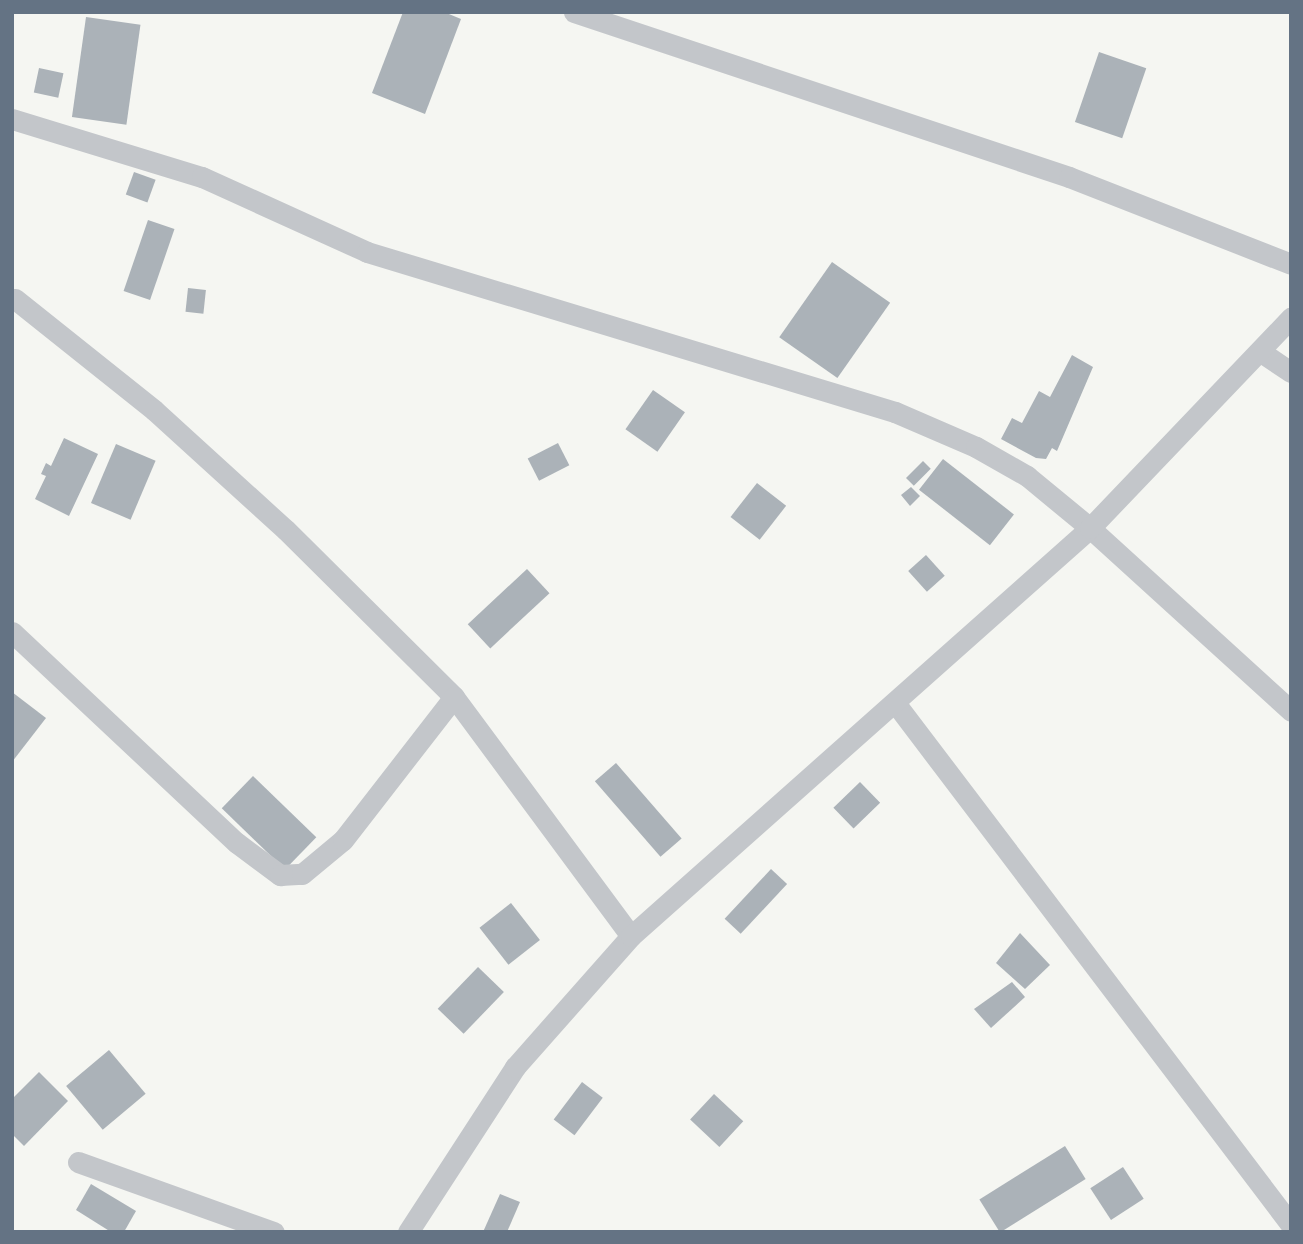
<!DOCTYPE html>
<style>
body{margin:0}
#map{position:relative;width:1303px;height:1244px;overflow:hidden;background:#f5f6f2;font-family:Mulish,sans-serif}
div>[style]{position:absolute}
.building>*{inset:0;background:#abb2b8;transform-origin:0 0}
.minor>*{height:21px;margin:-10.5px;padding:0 10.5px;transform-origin:10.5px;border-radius:10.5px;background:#c3c6ca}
span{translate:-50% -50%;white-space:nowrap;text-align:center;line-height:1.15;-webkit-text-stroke:7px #fff;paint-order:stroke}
.frame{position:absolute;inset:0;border:14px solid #647384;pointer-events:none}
</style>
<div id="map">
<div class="building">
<i style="clip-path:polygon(403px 12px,444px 12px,461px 19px,425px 114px,372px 93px)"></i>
<i style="left:86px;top:17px;width:55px;height:101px;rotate:8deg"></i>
<i style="left:1099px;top:52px;width:50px;height:74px;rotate:19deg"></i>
<i style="left:39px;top:68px;width:25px;height:25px;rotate:12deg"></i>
<i style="left:134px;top:172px;width:23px;height:24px;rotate:20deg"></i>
<i style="left:148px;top:220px;width:28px;height:75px;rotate:19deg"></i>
<i style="left:832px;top:262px;width:71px;height:92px;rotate:35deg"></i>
<i style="left:188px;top:288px;width:18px;height:24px;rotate:6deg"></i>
<i style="clip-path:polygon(1072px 355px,1093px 367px,1057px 451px,1052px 448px,1046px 459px,1036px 458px,1001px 439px,1012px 418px,1022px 423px,1039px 391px,1050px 397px)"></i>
<i style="left:653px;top:390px;width:39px;height:48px;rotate:35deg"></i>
<i style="clip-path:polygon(64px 438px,98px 454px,69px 516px,35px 499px,46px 476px,41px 474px,46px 463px,51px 466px)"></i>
<i style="left:558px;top:443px;width:25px;height:34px;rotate:63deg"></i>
<i style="left:116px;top:444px;width:43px;height:64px;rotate:23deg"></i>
<i style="left:943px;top:459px;width:90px;height:39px;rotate:38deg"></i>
<i style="left:923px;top:461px;width:11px;height:24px;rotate:45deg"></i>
<i style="left:757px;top:483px;width:37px;height:43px;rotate:38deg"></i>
<i style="clip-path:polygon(911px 487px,920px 496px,910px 506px,901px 495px)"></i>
<i style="left:926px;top:555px;width:28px;height:24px;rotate:48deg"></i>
<i style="left:527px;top:569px;width:33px;height:81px;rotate:47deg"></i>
<i style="clip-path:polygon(12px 692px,46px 718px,12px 762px)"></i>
<i style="left:616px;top:763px;width:100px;height:28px;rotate:49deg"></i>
<i style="left:253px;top:776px;width:88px;height:45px;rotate:44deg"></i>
<i style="left:860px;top:782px;width:29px;height:37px;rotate:46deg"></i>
<i style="left:771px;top:869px;width:22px;height:68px;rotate:43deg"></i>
<i style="left:511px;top:903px;width:47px;height:40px;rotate:52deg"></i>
<i style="clip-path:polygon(1020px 933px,1050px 965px,1025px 989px,996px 963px)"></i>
<i style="left:478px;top:967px;width:36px;height:58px;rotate:44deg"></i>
<i style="clip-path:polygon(1012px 982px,1025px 997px,991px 1028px,974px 1009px)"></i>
<i style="left:109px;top:1050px;width:57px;height:56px;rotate:50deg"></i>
<i style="clip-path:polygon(39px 1072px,68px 1101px,24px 1146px,12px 1134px,12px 1099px)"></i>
<i style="left:582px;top:1082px;width:26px;height:47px;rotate:37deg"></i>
<i style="left:714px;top:1094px;width:40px;height:35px;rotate:43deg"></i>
<i style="left:1065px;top:1146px;width:39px;height:101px;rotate:58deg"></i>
<i style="left:1123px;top:1167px;width:38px;height:39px;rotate:57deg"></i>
<i style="clip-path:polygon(91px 1184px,136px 1211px,124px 1232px,111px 1232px,76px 1210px)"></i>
<i style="clip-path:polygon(500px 1194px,520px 1202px,507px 1232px,483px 1232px)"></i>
</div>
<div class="minor">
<i style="left:574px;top:12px;width:522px;rotate:18.43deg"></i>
<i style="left:1069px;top:177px;width:238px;rotate:21.4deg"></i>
<i style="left:12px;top:119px;width:199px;rotate:17deg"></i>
<i style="left:202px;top:177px;width:181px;rotate:24.4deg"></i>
<i style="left:367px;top:252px;width:552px;rotate:16.86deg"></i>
<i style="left:895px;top:412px;width:88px;rotate:23.4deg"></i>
<i style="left:976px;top:447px;width:59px;rotate:29.6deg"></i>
<i style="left:1027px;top:476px;width:82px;rotate:39.5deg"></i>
<i style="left:1090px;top:528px;width:272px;rotate:42.3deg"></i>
<i style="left:15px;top:299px;width:178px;rotate:38.6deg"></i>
<i style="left:154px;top:410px;width:178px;rotate:42.3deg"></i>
<i style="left:286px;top:530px;width:237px;rotate:44.8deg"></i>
<i style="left:454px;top:697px;width:297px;rotate:53.5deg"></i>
<i style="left:1261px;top:352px;width:36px;rotate:34deg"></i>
<i style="left:12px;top:632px;width:308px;rotate:43.2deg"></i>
<i style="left:237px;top:843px;width:54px;rotate:36.7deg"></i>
<i style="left:280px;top:875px;width:22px;rotate:-3deg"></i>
<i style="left:302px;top:874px;width:53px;rotate:-39.7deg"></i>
<i style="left:343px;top:840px;width:181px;rotate:-52.2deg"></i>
<i style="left:896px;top:704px;width:654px;rotate:52.83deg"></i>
<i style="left:78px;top:1162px;width:208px;rotate:19.7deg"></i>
<i style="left:408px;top:1232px;width:197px;rotate:-57deg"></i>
<i style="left:515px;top:1067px;width:175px;rotate:-48.5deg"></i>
<i style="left:631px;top:936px;width:614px;rotate:-41.63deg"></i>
<i style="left:1090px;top:528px;width:291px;rotate:-46.3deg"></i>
</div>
<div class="frame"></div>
</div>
